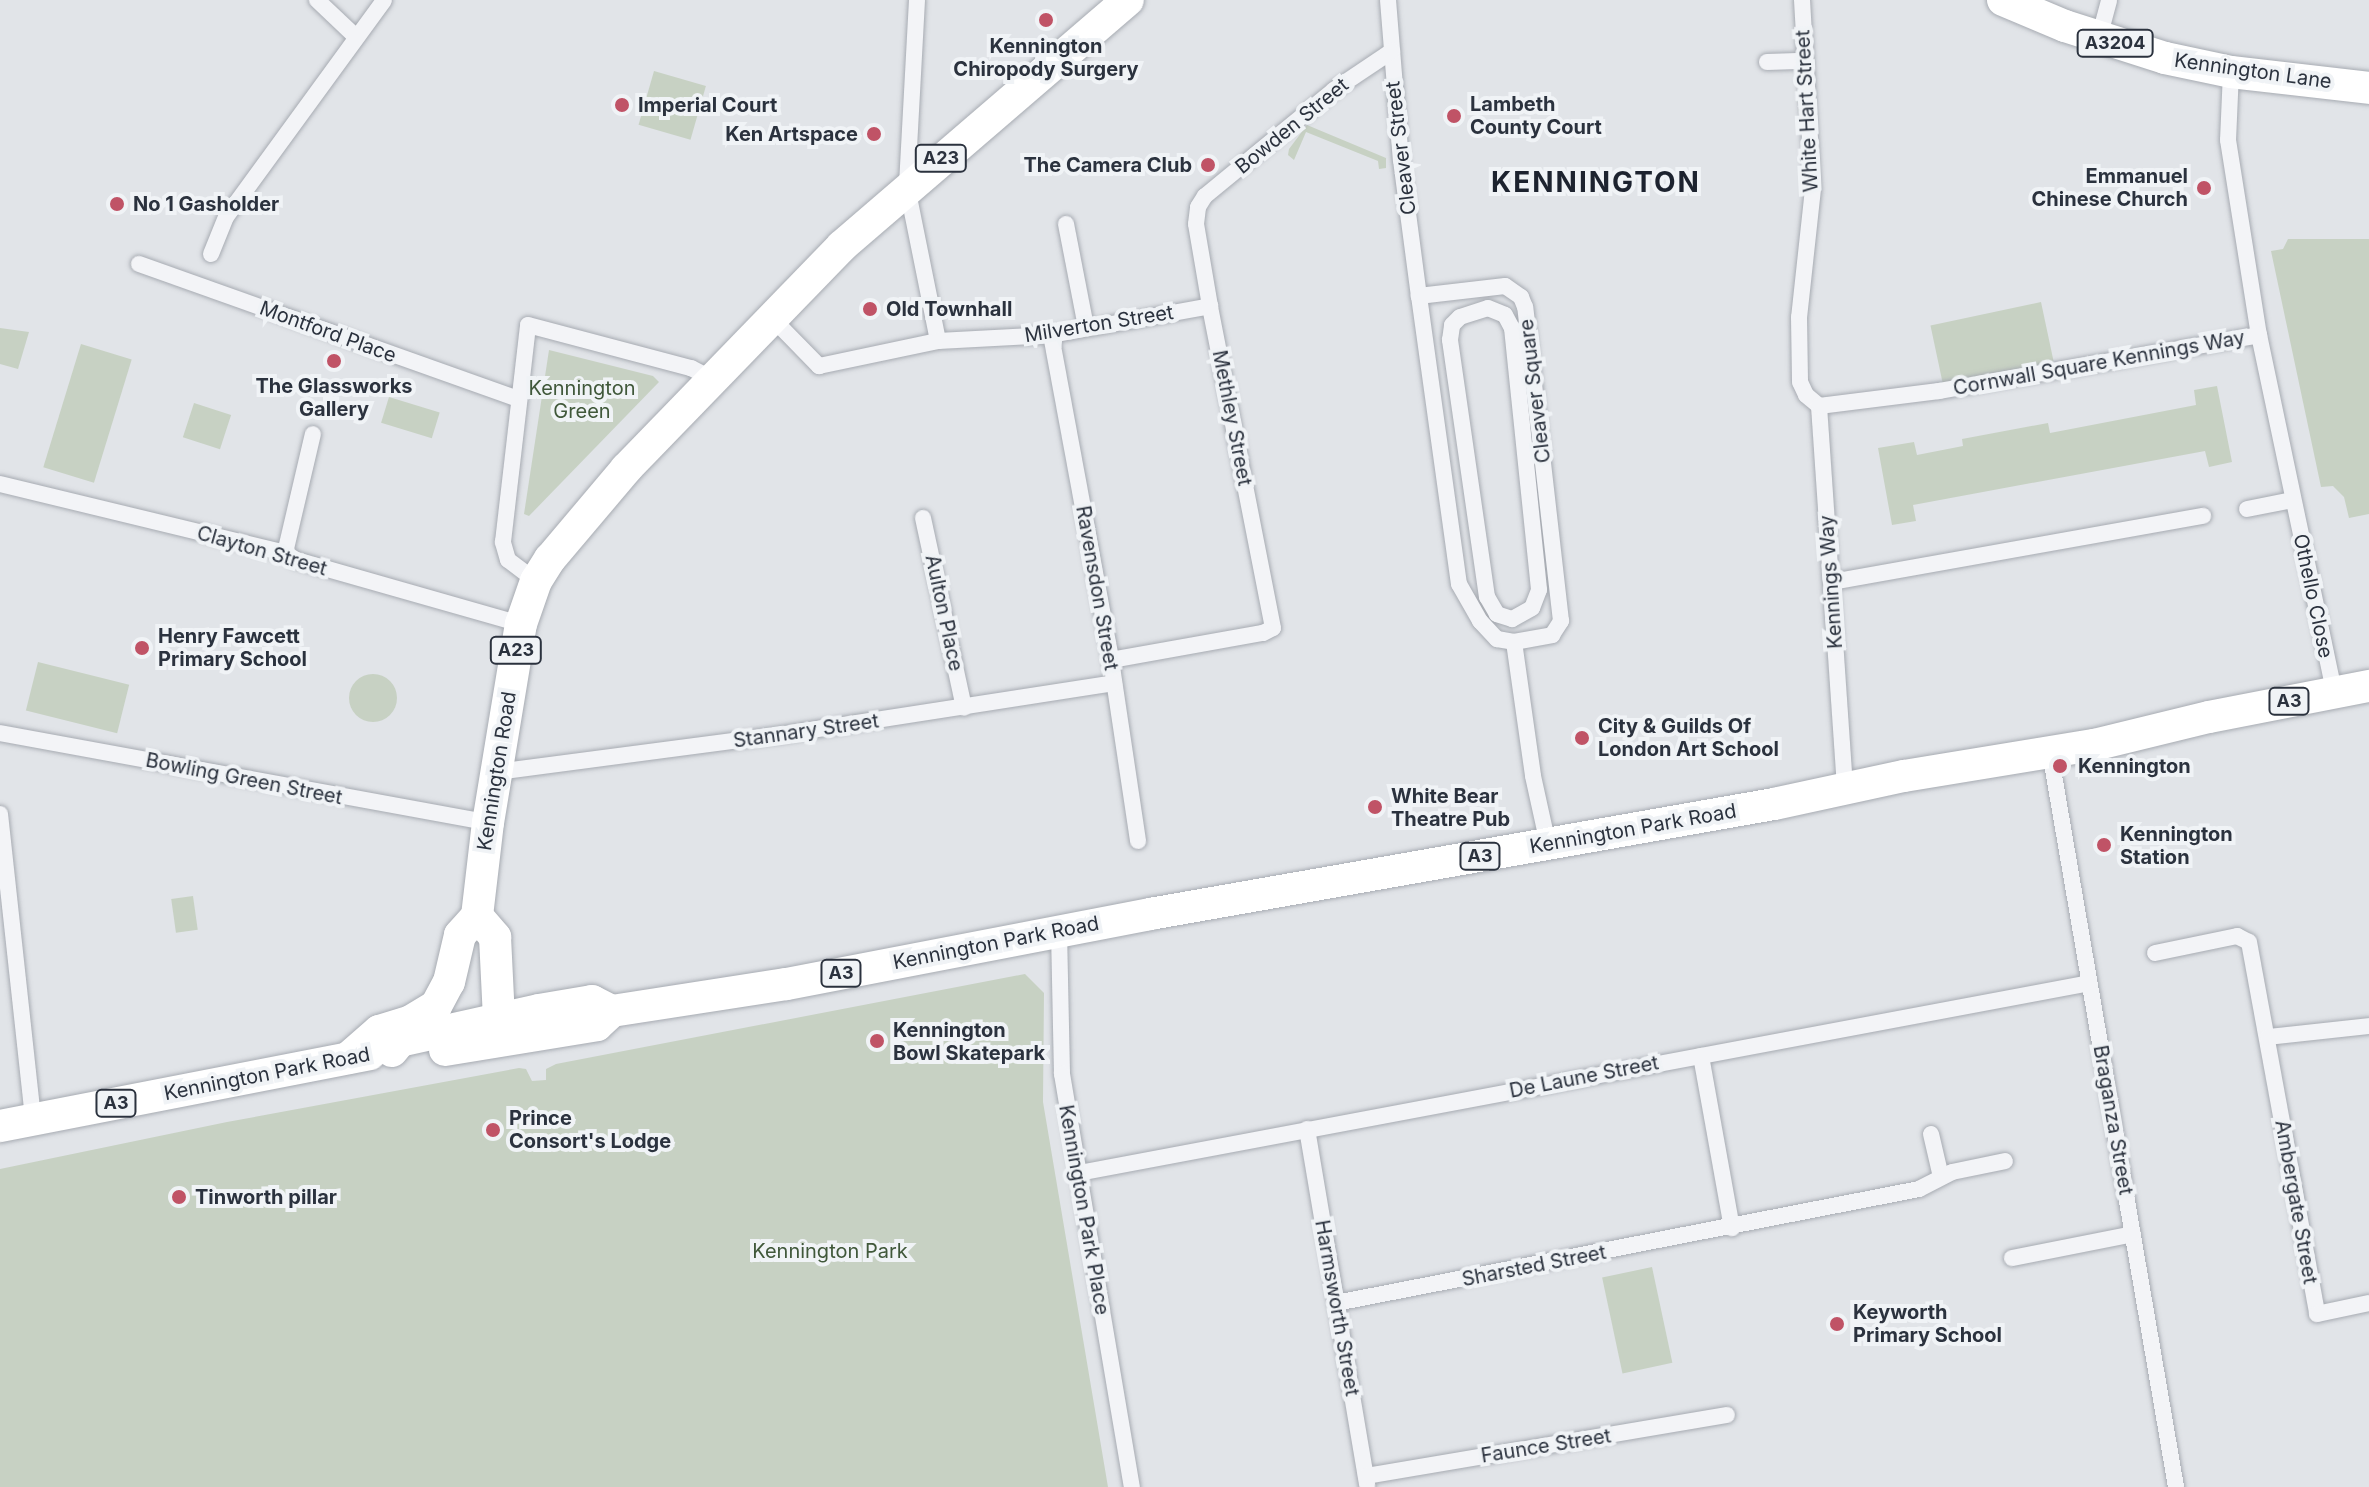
<!DOCTYPE html>
<style>
body{margin:0}
#map{position:relative;width:2369px;height:1487px;overflow:hidden;background:#e1e4e8;font-family:Inter,sans-serif}
div>[style]{position:absolute}
.green>*{inset:0;background:#c7d1c3;transform-origin:0 0}
.round{border-radius:50%}
.roads{filter:drop-shadow(0 0 2px #a7abb2) drop-shadow(0 0 2px #a7abb2)}
.street>*{height:16px;margin:-8px;padding:0 8px;transform-origin:8px;border-radius:8px;background:#f3f4f7}
.highway>*{height:32px;margin:-16px;padding:0 16px;transform-origin:16px;border-radius:16px;background:#fff}
.dots>*{width:22px;height:22px;translate:-50% -50%;box-sizing:border-box;border:4px solid #f0f3f6;border-radius:50%}
span{translate:-50% -50%;white-space:nowrap;text-align:center;line-height:1.15;-webkit-text-stroke:8px #f0f3f6;paint-order:stroke}
.shield-label span{padding:2px 6px;background:#f0f3f6;border:2px solid;border-radius:6px;-webkit-text-stroke-width:0}
.shield-label{font-size:18px;color:#2b323e;font-weight:700}
.poi-label{font-size:20px;color:#2b323e;font-weight:700}
.left{translate:0 -50%;text-align:left}
.right{translate:-100% -50%;text-align:right}
.street-label{font-size:20px;color:#2b323e}
.park-label{font-size:20px;color:#40583a}
.district-label{font-size:28px;color:#1d232f;font-weight:700;letter-spacing:2px}
</style>
<div id="map">
<div class="green">
<i style="left:654px;top:71px;width:54px;height:56px;rotate:16deg"></i>
<i style="clip-path:polygon(1307px 125px,1386px 158px,1386px 168px,1379px 169px,1378px 161px,1306px 132px,1294px 160px,1288px 155px,1289px 149px)"></i>
<i style="clip-path:polygon(2288px 239px,2369px 239px,2369px 514px,2349px 518px,2344px 497px,2333px 486px,2321px 487px,2271px 251px,2283px 249px)"></i>
<i style="left:2041px;top:302px;width:61px;height:113px;rotate:78deg"></i>
<i style="clip-path:polygon(0 328px,29px 332px,18px 369px,0 364px)"></i>
<i style="left:81px;top:344px;width:53px;height:129px;rotate:17deg"></i>
<i style="clip-path:polygon(549px 350px,653px 376px,659px 382px,529px 516px,524px 514px)"></i>
<i style="clip-path:polygon(2217px 386px,2232px 462px,2209px 467px,2205px 451px,1913px 505px,1916px 521px,1892px 525px,1878px 448px,1914px 442px,1917px 455px,1963px 446px,1962px 439px,2048px 423px,2050px 433px,2196px 405px,2194px 390px)"></i>
<i style="left:389px;top:397px;width:53px;height:27px;rotate:17deg"></i>
<i style="left:194px;top:403px;width:39px;height:36px;rotate:18deg"></i>
<i style="left:38px;top:662px;width:94px;height:50px;rotate:14deg"></i>
<i class="round" style="left:349px;top:674px;width:48px;height:48px"></i>
<i style="left:193px;top:896px;width:34px;height:22px;rotate:82deg"></i>
<i style="clip-path:polygon(1025px 974px,1044px 993px,1043px 1102px,1108px 1487px,0 1487px,0 1169px,227px 1122px,519px 1068px,526px 1069px,532px 1081px,546px 1080px,546px 1069px,556px 1064px)"></i>
<i style="left:1652px;top:1267px;width:98px;height:51px;rotate:78deg"></i>
</div>
<div class="roads">
<div class="street">
<i style="left:317px;top:0;width:54px;rotate:43.5deg"></i>
<i style="left:917px;top:0;width:187px;rotate:93.1deg"></i>
<i style="left:907px;top:187px;width:157px;rotate:78.6deg"></i>
<i style="left:1388px;top:0;width:161px;rotate:85.4deg"></i>
<i style="left:1401px;top:160px;width:137px;rotate:82.5deg"></i>
<i style="left:1419px;top:296px;width:291px;rotate:82.1deg"></i>
<i style="left:1459px;top:584px;width:43px;rotate:60.4deg"></i>
<i style="left:1480px;top:621px;width:25px;rotate:47deg"></i>
<i style="left:1497px;top:639px;width:17px;rotate:10deg"></i>
<i style="left:1514px;top:642px;width:39px;rotate:-10deg"></i>
<i style="left:1552px;top:635px;width:17px;rotate:-57deg"></i>
<i style="left:1561px;top:621px;width:316px;rotate:-96.5deg"></i>
<i style="left:1525px;top:307px;width:11px;rotate:-112deg"></i>
<i style="left:1521px;top:297px;width:19px;rotate:-145deg"></i>
<i style="left:1505px;top:286px;width:87px;rotate:173.4deg"></i>
<i style="left:1802px;top:0;width:189px;rotate:86.7deg"></i>
<i style="left:1813px;top:189px;width:129px;rotate:96.2deg"></i>
<i style="left:1799px;top:317px;width:65px;rotate:89.1deg"></i>
<i style="left:1800px;top:382px;width:14px;rotate:65deg"></i>
<i style="left:1806px;top:395px;width:17px;rotate:40deg"></i>
<i style="left:1819px;top:406px;width:385px;rotate:86.1deg"></i>
<i style="left:2099px;top:38px;width:39px;rotate:-75deg"></i>
<i style="left:1767px;top:62px;width:38px;rotate:-2deg"></i>
<i style="left:2231px;top:72px;width:68px;rotate:92.5deg"></i>
<i style="left:2228px;top:140px;width:197px;rotate:81deg"></i>
<i style="left:2259px;top:335px;width:364px;rotate:78.1deg"></i>
<i style="left:1066px;top:224px;width:105px;rotate:79deg"></i>
<i style="left:211px;top:254px;width:40px;rotate:-68deg"></i>
<i style="left:226px;top:217px;width:268px;rotate:-53.9deg"></i>
<i style="left:139px;top:264px;width:402px;rotate:19.6deg"></i>
<i style="left:1488px;top:308px;width:18px;rotate:22deg"></i>
<i style="left:1505px;top:315px;width:15px;rotate:62deg"></i>
<i style="left:1512px;top:328px;width:263px;rotate:84.1deg"></i>
<i style="left:1539px;top:590px;width:19px;rotate:111deg"></i>
<i style="left:1532px;top:608px;width:23px;rotate:151deg"></i>
<i style="left:1512px;top:619px;width:16px;rotate:-162deg"></i>
<i style="left:1497px;top:614px;width:20px;rotate:-120deg"></i>
<i style="left:1487px;top:597px;width:260px;rotate:-98.2deg"></i>
<i style="left:1450px;top:340px;width:15px;rotate:-82deg"></i>
<i style="left:1452px;top:325px;width:11px;rotate:-45deg"></i>
<i style="left:1460px;top:317px;width:29px;rotate:-18deg"></i>
<i style="left:771px;top:317px;width:69px;rotate:45.6deg"></i>
<i style="left:819px;top:366px;width:122px;rotate:-11.9deg"></i>
<i style="left:938px;top:341px;width:113px;rotate:-3deg"></i>
<i style="left:1051px;top:335px;width:162px;rotate:-10.3deg"></i>
<i style="left:1051px;top:335px;width:330px;rotate:79.5deg"></i>
<i style="left:1111px;top:660px;width:183px;rotate:81.5deg"></i>
<i style="left:1819px;top:406px;width:121px;rotate:-7.1deg"></i>
<i style="left:1939px;top:391px;width:325px;rotate:-9.9deg"></i>
<i style="left:0;top:484px;width:293px;rotate:13.6deg"></i>
<i style="left:285px;top:553px;width:13px;rotate:32deg"></i>
<i style="left:296px;top:560px;width:234px;rotate:15.9deg"></i>
<i style="left:2247px;top:509px;width:47px;rotate:-11.1deg"></i>
<i style="left:923px;top:518px;width:194px;rotate:77.8deg"></i>
<i style="left:285px;top:553px;width:122px;rotate:-76.8deg"></i>
<i style="left:536px;top:581px;width:35px;rotate:-143deg"></i>
<i style="left:508px;top:560px;width:19px;rotate:-106deg"></i>
<i style="left:503px;top:542px;width:218px;rotate:-83.4deg"></i>
<i style="left:528px;top:325px;width:169px;rotate:14.8deg"></i>
<i style="left:691px;top:368px;width:25px;rotate:27deg"></i>
<i style="left:1832px;top:582px;width:377px;rotate:-10.1deg"></i>
<i style="left:1514px;top:642px;width:135px;rotate:81.9deg"></i>
<i style="left:1533px;top:776px;width:70px;rotate:77.6deg"></i>
<i style="left:1111px;top:660px;width:154px;rotate:-10.1deg"></i>
<i style="left:1263px;top:633px;width:11px;rotate:-27deg"></i>
<i style="left:1273px;top:628px;width:328px;rotate:-101.1deg"></i>
<i style="left:1210px;top:306px;width:83px;rotate:-99.7deg"></i>
<i style="left:1196px;top:224px;width:17px;rotate:-83deg"></i>
<i style="left:1198px;top:207px;width:13px;rotate:-58deg"></i>
<i style="left:1205px;top:196px;width:167px;rotate:-39.4deg"></i>
<i style="left:1334px;top:90px;width:70px;rotate:-33.9deg"></i>
<i style="left:0;top:733px;width:496px;rotate:10.4deg"></i>
<i style="left:2050px;top:752px;width:746px;rotate:80.27deg"></i>
<i style="left:497px;top:772px;width:284px;rotate:-7.5deg"></i>
<i style="left:779px;top:735px;width:339px;rotate:-8.8deg"></i>
<i style="left:0;top:814px;width:306px;rotate:83.8deg"></i>
<i style="left:1059px;top:931px;width:143px;rotate:88.8deg"></i>
<i style="left:1062px;top:1074px;width:419px;rotate:80.4deg"></i>
<i style="left:2155px;top:953px;width:84px;rotate:-11.7deg"></i>
<i style="left:2237px;top:936px;width:13px;rotate:27deg"></i>
<i style="left:2249px;top:942px;width:378px;rotate:79.6deg"></i>
<i style="left:2317px;top:1314px;width:53px;rotate:-11.9deg"></i>
<i style="left:2268px;top:1037px;width:102px;rotate:-6.2deg"></i>
<i style="left:1701px;top:1056px;width:175px;rotate:79.8deg"></i>
<i style="left:1307px;top:1129px;width:361px;rotate:80.4deg"></i>
<i style="left:1931px;top:1134px;width:44px;rotate:76.9deg"></i>
<i style="left:1079px;top:1173px;width:1028px;rotate:-10.65deg"></i>
<i style="left:2012px;top:1258px;width:123px;rotate:-11.2deg"></i>
<i style="left:1336px;top:1303px;width:594px;rotate:-11.06deg"></i>
<i style="left:1919px;top:1189px;width:37px;rotate:-27deg"></i>
<i style="left:1952px;top:1172px;width:54px;rotate:-11.7deg"></i>
<i style="left:1366px;top:1476px;width:366px;rotate:-9.6deg"></i>
</div>
<div class="highway">
<i style="left:2003px;top:0;width:67px;rotate:22.8deg"></i>
<i style="left:2065px;top:26px;width:105px;rotate:17.7deg"></i>
<i style="left:2165px;top:58px;width:67px;rotate:12deg"></i>
<i style="left:2231px;top:72px;width:139px;rotate:6.6deg"></i>
<i style="left:477px;top:916px;width:28px;rotate:49deg"></i>
<i style="left:495px;top:937px;width:102px;rotate:87.2deg"></i>
<i style="left:445px;top:1050px;width:154px;rotate:-9.3deg"></i>
<i style="left:597px;top:1025px;width:21px;rotate:-43deg"></i>
<i style="left:392px;top:1051px;width:13px;rotate:-51deg"></i>
<i style="left:400px;top:1041px;width:142px;rotate:-12.6deg"></i>
<i style="left:539px;top:1010px;width:54px;rotate:-9.6deg"></i>
<i style="left:592px;top:1001px;width:22px;rotate:27deg"></i>
<i style="left:612px;top:1011px;width:177px;rotate:-8.8deg"></i>
<i style="left:787px;top:984px;width:370px;rotate:-10.9deg"></i>
<i style="left:1150px;top:914px;width:634px;rotate:-10deg"></i>
<i style="left:1774px;top:804px;width:133px;rotate:-12.2deg"></i>
<i style="left:1904px;top:776px;width:193px;rotate:-9.3deg"></i>
<i style="left:2094px;top:745px;width:118px;rotate:-13.7deg"></i>
<i style="left:2209px;top:717px;width:163px;rotate:-11deg"></i>
<i style="left:348px;top:1058px;width:41px;rotate:-41.1deg"></i>
<i style="left:379px;top:1031px;width:34px;rotate:-17deg"></i>
<i style="left:411px;top:1021px;width:29px;rotate:-31deg"></i>
<i style="left:436px;top:1006px;width:27px;rotate:-62deg"></i>
<i style="left:449px;top:982px;width:48px;rotate:-76.8deg"></i>
<i style="left:460px;top:935px;width:25px;rotate:-48deg"></i>
<i style="left:477px;top:916px;width:94px;rotate:-83.3deg"></i>
<i style="left:488px;top:823px;width:202px;rotate:-80.6deg"></i>
<i style="left:521px;top:624px;width:46px;rotate:-70.8deg"></i>
<i style="left:536px;top:581px;width:26px;rotate:-58deg"></i>
<i style="left:550px;top:559px;width:118px;rotate:-49.8deg"></i>
<i style="left:626px;top:469px;width:310px;rotate:-45.9deg"></i>
<i style="left:842px;top:246px;width:377px;rotate:-40.7deg"></i>
<i style="left:0;top:1126px;width:377px;rotate:-11deg"></i>
</div>
</div>
<div class="dots">
<i style="left:1046px;top:20px;background:#c05366"></i>
<i style="left:622px;top:105px;background:#c05366"></i>
<i style="left:1454px;top:116px;background:#c05366"></i>
<i style="left:874px;top:134px;background:#c05366"></i>
<i style="left:1208px;top:165px;background:#c05366"></i>
<i style="left:2204px;top:188px;background:#c05366"></i>
<i style="left:117px;top:204px;background:#c05366"></i>
<i style="left:870px;top:309px;background:#c05366"></i>
<i style="left:334px;top:361px;background:#c05366"></i>
<i style="left:142px;top:648px;background:#c05366"></i>
<i style="left:1582px;top:738px;background:#c05366"></i>
<i style="left:2060px;top:766px;background:#c05366"></i>
<i style="left:1375px;top:807px;background:#c05366"></i>
<i style="left:2104px;top:845px;background:#c05366"></i>
<i style="left:877px;top:1041px;background:#c05366"></i>
<i style="left:493px;top:1130px;background:#c05366"></i>
<i style="left:179px;top:1197px;background:#c05366"></i>
<i style="left:1837px;top:1324px;background:#c05366"></i>
</div>
<div class="shield-label">
<span style="left:2115px;top:43px">A3204</span>
<span style="left:941px;top:158px">A23</span>
<span style="left:516px;top:650px">A23</span>
<span style="left:2289px;top:701px">A3</span>
<span style="left:1480px;top:856px">A3</span>
<span style="left:841px;top:973px">A3</span>
<span style="left:116px;top:1103px">A3</span>
</div>
<div class="poi-label">
<span style="left:1046px;top:58px">Kennington<br>Chiropody Surgery</span>
<span class="left" style="left:1470px;top:116px">Lambeth<br>County Court</span>
<span class="left" style="left:638px;top:105px">Imperial Court</span>
<span class="right" style="left:858px;top:134px">Ken Artspace</span>
<span class="right" style="left:1192px;top:165px">The Camera Club</span>
<span class="right" style="left:2188px;top:188px">Emmanuel<br>Chinese Church</span>
<span class="left" style="left:133px;top:204px">No 1 Gasholder</span>
<span class="left" style="left:886px;top:309px">Old Townhall</span>
<span style="left:334px;top:398px">The Glassworks<br>Gallery</span>
<span class="left" style="left:158px;top:648px">Henry Fawcett<br>Primary School</span>
<span class="left" style="left:1598px;top:738px">City &amp; Guilds Of<br>London Art School</span>
<span class="left" style="left:2078px;top:766px">Kennington</span>
<span class="left" style="left:1391px;top:808px">White Bear<br>Theatre Pub</span>
<span class="left" style="left:2120px;top:846px">Kennington<br>Station</span>
<span class="left" style="left:893px;top:1042px">Kennington<br>Bowl Skatepark</span>
<span class="left" style="left:509px;top:1130px">Prince<br>Consort's Lodge</span>
<span class="left" style="left:195px;top:1197px">Tinworth pillar</span>
<span class="left" style="left:1853px;top:1324px">Keyworth<br>Primary School</span>
</div>
<div class="street-label">
<span style="left:2253px;top:71px;rotate:8deg">Kennington Lane</span>
<span style="left:1807px;top:111px;rotate:-93deg">White Hart Street</span>
<span style="left:1292px;top:126px;rotate:-39deg">Bowden Street</span>
<span style="left:1401px;top:148px;rotate:-97deg">Cleaver Street</span>
<span style="left:1099px;top:324px;rotate:-9deg">Milverton Street</span>
<span style="left:328px;top:332px;rotate:20deg">Montford Place</span>
<span style="left:2099px;top:363px;rotate:-10deg">Cornwall Square Kennings Way</span>
<span style="left:1535px;top:391px;rotate:-97deg">Cleaver Square</span>
<span style="left:1232px;top:418px;rotate:79deg">Methley Street</span>
<span style="left:262px;top:551px;rotate:16deg">Clayton Street</span>
<span style="left:1831px;top:582px;rotate:-94deg">Kennings Way</span>
<span style="left:1097px;top:588px;rotate:80deg">Ravensdon Street</span>
<span style="left:2313px;top:596px;rotate:78deg">Othello Close</span>
<span style="left:944px;top:613px;rotate:78deg">Aulton Place</span>
<span style="left:806px;top:731px;rotate:-8deg">Stannary Street</span>
<span style="left:497px;top:771px;rotate:-81deg">Kennington Road</span>
<span style="left:244px;top:779px;rotate:11deg">Bowling Green Street</span>
<span style="left:1633px;top:829px;rotate:-10deg">Kennington Park Road</span>
<span style="left:996px;top:943px;rotate:-11deg">Kennington Park Road</span>
<span style="left:267px;top:1074px;rotate:-11deg">Kennington Park Road</span>
<span style="left:1584px;top:1077px;rotate:-11deg">De Laune Street</span>
<span style="left:2113px;top:1120px;rotate:80deg">Braganza Street</span>
<span style="left:2296px;top:1202px;rotate:80deg">Ambergate Street</span>
<span style="left:1084px;top:1210px;rotate:80deg">Kennington Park Place</span>
<span style="left:1534px;top:1266px;rotate:-11deg">Sharsted Street</span>
<span style="left:1337px;top:1308px;rotate:80deg">Harmsworth Street</span>
<span style="left:1546px;top:1446px;rotate:-9deg">Faunce Street</span>
</div>
<div class="park-label">
<span style="left:582px;top:400px">Kennington<br>Green</span>
<span style="left:830px;top:1251px">Kennington Park</span>
</div>
<div class="district-label">
<span style="left:1596px;top:182px">KENNINGTON</span>
</div>
</div>
